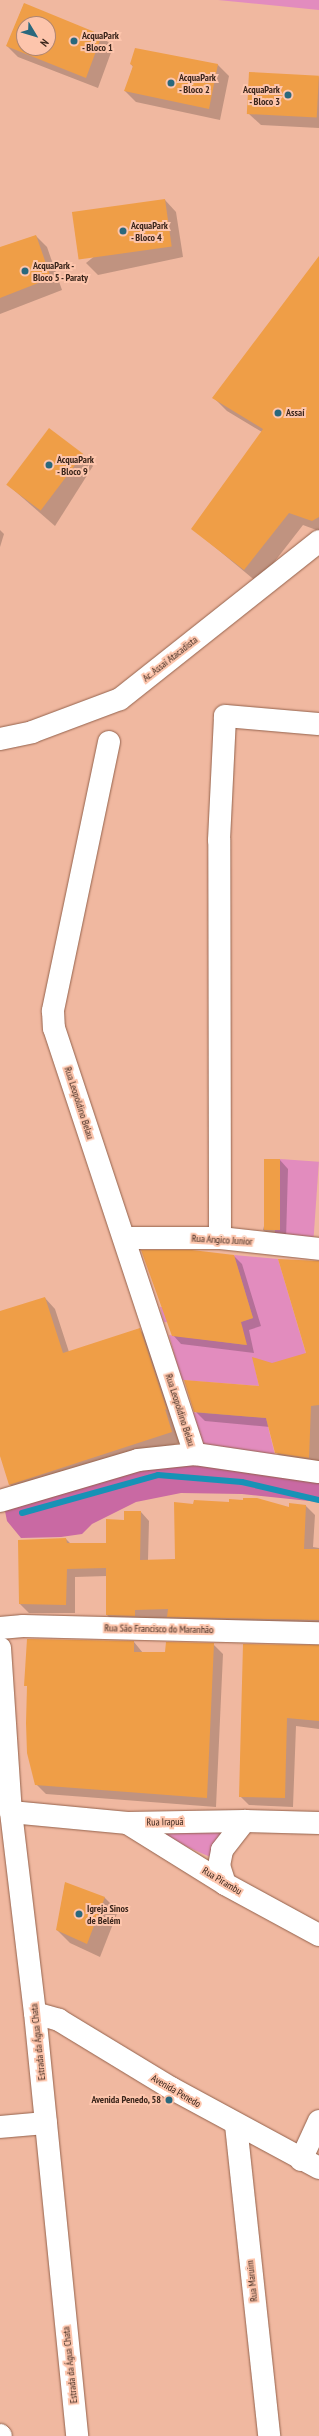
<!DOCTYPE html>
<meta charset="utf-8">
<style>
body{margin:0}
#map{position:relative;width:319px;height:2436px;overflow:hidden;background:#f0b8a0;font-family:"PT Sans Narrow",sans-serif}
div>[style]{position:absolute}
.green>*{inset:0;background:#e28cbe;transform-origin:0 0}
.forest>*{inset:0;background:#c969a3}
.shadow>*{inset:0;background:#0003}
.stream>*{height:6px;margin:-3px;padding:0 3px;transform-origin:3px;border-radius:3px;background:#1792b6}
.building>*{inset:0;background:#ef9e47;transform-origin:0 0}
.roads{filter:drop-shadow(0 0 1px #94624c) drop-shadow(0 0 1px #94624c)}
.minor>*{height:22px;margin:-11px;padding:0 11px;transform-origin:11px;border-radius:11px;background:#fff}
.dots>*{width:11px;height:11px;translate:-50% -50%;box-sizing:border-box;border:2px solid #fdc5ac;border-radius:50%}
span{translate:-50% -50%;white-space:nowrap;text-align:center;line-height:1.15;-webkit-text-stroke:4px #fdc5ac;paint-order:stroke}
.poi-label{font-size:10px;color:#3a251b;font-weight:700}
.left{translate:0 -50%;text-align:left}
.right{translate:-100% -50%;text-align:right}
.street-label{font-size:10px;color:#3a251b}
.north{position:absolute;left:16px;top:16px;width:40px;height:40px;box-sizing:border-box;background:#fdc5ac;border:1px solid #af8572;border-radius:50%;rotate:128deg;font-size:11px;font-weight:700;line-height:16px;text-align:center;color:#3a251b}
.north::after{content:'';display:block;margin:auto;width:14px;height:18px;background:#29687d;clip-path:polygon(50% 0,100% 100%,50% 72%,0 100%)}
</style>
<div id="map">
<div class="green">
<i style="clip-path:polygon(218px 0,319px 0,319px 10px)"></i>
<i style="left:280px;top:1159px;width:39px;height:80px;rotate:4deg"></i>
<i style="clip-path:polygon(234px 1255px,278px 1259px,310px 1367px,282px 1367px,253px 1359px,259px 1386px,181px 1380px,169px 1335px,246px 1345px,242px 1327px,164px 1322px,160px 1307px,235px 1312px,238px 1323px,253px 1318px)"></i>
<i style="clip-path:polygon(190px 1412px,266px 1418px,275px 1455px,199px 1446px)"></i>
<i style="clip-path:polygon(156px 1825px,223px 1831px,219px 1861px,161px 1835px)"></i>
</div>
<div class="forest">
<i style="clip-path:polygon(164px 1462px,216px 1464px,319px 1479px,319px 1502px,242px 1494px,181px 1493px,136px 1502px,92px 1524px,82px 1534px,61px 1537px,21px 1538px,7px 1521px,5px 1511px)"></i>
</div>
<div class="shadow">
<i style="clip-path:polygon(evenodd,24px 4px,102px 36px,113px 47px,98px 88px,18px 57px,7px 46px,24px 4px,24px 24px,48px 24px,48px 48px,24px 48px,24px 24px)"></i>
<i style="clip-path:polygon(136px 49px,218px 65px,229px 76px,220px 120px,136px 102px,125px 91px,133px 67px,131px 64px)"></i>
<i style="clip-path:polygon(319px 77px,319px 128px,261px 125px,249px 114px)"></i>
<i style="clip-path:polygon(165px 200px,176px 212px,183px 257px,98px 275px,86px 263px)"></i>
<i style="clip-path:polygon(36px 236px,47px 247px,62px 290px,0 314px,0 248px)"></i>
<i style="clip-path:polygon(319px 257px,319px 531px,303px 525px,258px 583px,193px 529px,262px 432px,227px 411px,214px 398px)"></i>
<i style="clip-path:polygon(82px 455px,93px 466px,55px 526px,8px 485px)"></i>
<i style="clip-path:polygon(0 530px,4px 534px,0 547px)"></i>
<i style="clip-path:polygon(280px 1160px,288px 1169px,286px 1240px,271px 1238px,263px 1230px)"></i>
<i style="clip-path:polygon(233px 1255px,242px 1264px,261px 1326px,249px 1330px,254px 1353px,181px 1344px,173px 1335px)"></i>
<i style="clip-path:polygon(319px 1262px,319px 1467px,286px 1462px,276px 1452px,270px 1427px,205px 1421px,195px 1411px,260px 1387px,272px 1364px,307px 1354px)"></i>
<i style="clip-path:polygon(45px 1298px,55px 1309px,69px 1352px,139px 1329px,150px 1340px,182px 1442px,21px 1496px,10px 1485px,0 1454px,0 1312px)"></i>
<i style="clip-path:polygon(306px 1506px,315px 1515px,313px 1547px,319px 1548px,319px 1629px,177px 1625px,169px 1618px,143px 1619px,116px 1624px,107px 1615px,107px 1576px,75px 1577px,75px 1613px,29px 1613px,20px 1604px,66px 1539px,71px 1544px,107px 1544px,125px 1521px,141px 1512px,149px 1521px,148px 1560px,176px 1560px,290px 1508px)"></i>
<i style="clip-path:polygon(134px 1642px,143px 1653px,166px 1653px,213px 1644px,223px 1654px,216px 1807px,46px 1794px,36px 1784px)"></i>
<i style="clip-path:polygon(319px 1646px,319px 1729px,296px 1726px,293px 1807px,249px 1805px,240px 1796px)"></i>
<i style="clip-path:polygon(65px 1884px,105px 1898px,118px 1911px,100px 1957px,70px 1943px,57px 1930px)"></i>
</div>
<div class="stream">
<i style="left:22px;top:1513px;width:141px;rotate:-15.6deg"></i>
<i style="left:158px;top:1475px;width:84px;rotate:4.8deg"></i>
<i style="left:242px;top:1482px;width:79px;rotate:13.2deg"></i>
</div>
<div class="building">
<i style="clip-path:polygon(evenodd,24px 3px,102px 35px,86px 78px,6px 46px,24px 3px,24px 24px,48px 24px,48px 48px,24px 48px,24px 24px)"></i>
<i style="clip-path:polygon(135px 48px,218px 64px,209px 109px,124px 91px,133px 66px,130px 64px)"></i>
<i style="left:249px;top:72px;width:70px;height:42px;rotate:3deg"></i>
<i style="left:165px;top:199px;width:48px;height:94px;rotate:82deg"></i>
<i style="clip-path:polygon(36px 235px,51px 278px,0 298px,0 247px)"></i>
<i style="clip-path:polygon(319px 256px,319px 517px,312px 521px,289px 513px,244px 570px,191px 529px,263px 429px,212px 398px)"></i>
<i style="left:49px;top:428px;width:43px;height:71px;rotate:37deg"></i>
<i style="left:264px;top:1159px;width:16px;height:71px"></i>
<i style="clip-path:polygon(141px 1250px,192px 1250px,234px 1255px,253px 1318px,241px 1322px,247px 1345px,172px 1336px)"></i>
<i style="clip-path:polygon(278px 1259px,319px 1261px,319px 1405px,311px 1406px,309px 1458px,275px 1453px,266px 1418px,194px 1412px,184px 1380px,259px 1386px,252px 1357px,272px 1363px,306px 1353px)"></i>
<i style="clip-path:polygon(45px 1297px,63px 1353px,140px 1328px,167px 1410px,165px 1409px,172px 1432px,9px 1485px,0 1456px,0 1311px)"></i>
<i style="clip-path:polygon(243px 1498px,257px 1498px,289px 1507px,289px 1503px,306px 1505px,304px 1549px,319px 1549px,319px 1620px,167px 1617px,168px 1609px,135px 1610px,135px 1616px,106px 1615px,106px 1568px,67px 1569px,66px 1605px,19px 1604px,18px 1540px,66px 1538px,67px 1543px,106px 1543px,106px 1519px,124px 1520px,124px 1511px,141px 1511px,140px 1560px,175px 1559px,174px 1502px,193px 1504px,194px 1500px,229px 1502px,229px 1499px,243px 1500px)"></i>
<i style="clip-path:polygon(27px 1639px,134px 1641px,134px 1652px,165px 1652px,166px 1642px,214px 1643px,207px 1798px,35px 1785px,27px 1753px,26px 1723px,27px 1686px,24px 1686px)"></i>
<i style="clip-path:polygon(243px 1644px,319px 1645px,319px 1721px,287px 1718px,285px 1798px,239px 1797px)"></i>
<i style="clip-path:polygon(65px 1882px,105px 1897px,87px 1944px,56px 1930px)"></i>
</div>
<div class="roads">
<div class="minor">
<i style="left:0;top:739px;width:33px;rotate:-12deg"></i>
<i style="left:32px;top:732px;width:94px;rotate:-20.6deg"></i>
<i style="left:120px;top:699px;width:254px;rotate:-38.4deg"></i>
<i style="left:109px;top:742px;width:275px;rotate:101.8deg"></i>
<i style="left:53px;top:1011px;width:17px;rotate:87deg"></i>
<i style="left:54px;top:1028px;width:449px;rotate:71.7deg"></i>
<i style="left:124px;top:1238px;width:96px"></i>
<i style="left:220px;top:1238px;width:100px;rotate:6.3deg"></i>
<i style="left:220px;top:1238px;width:398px;rotate:-90.1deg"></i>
<i style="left:219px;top:840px;width:124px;rotate:-87.2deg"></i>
<i style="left:225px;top:716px;width:94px;rotate:4.9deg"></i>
<i style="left:0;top:1501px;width:144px;rotate:-16.5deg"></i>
<i style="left:138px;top:1460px;width:57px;rotate:-6deg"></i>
<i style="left:195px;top:1454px;width:125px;rotate:8.3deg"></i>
<i style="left:0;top:1628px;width:23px;rotate:-5deg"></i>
<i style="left:23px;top:1626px;width:296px;rotate:1.4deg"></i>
<i style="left:0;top:1648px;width:164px;rotate:86.2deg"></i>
<i style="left:11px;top:1812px;width:202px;rotate:83.2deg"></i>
<i style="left:35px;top:2013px;width:425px;rotate:84.3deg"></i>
<i style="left:11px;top:1812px;width:117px;rotate:5.4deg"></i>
<i style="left:127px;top:1823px;width:118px;rotate:-1deg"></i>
<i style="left:245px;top:1821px;width:74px;rotate:1.5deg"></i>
<i style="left:127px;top:1823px;width:115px;rotate:31.9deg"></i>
<i style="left:225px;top:1884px;width:107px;rotate:28.5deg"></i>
<i style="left:225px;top:1884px;width:19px;rotate:-108deg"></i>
<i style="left:219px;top:1866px;width:16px;rotate:-79deg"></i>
<i style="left:222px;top:1850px;width:37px;rotate:-52deg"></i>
<i style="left:35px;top:2013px;width:25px;rotate:16deg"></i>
<i style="left:59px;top:2020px;width:131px;rotate:31.3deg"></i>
<i style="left:171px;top:2088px;width:168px;rotate:28.4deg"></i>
<i style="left:236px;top:2125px;width:313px;rotate:83.9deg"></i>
<i style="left:0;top:2127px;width:46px;rotate:-5deg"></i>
<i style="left:301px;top:2160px;width:43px;rotate:-65.2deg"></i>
<i style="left:0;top:2435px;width:1px;rotate:45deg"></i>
</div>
</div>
<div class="dots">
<i style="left:74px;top:41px;background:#29687d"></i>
<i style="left:171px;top:83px;background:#29687d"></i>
<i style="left:288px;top:95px;background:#29687d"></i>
<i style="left:123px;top:231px;background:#29687d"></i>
<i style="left:25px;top:271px;background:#29687d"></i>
<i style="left:278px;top:413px;background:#29687d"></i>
<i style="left:49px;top:465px;background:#29687d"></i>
<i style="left:79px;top:1914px;background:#29687d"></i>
<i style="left:169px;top:2100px;background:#29687d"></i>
</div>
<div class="poi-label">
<span class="left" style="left:82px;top:41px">AcquaPark<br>- Bloco 1</span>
<span class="left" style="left:179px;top:83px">AcquaPark<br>- Bloco 2</span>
<span class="right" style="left:280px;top:95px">AcquaPark<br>- Bloco 3</span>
<span class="left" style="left:131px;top:231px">AcquaPark<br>- Bloco 4</span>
<span class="left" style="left:33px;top:271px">AcquaPark -<br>Bloco 5 - Paraty</span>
<span class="left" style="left:286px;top:413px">Assaí</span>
<span class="left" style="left:57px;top:465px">AcquaPark<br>- Bloco 9</span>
<span class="left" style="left:87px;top:1914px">Igreja Sinos<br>de Belém</span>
<span class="right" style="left:161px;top:2100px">Avenida Penedo, 58</span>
</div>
<div class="street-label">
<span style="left:170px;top:659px;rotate:-38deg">Ac. Assaí Atacadista</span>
<span style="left:79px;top:1103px;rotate:72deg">Rua Leopoldino Belau</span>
<span style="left:222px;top:1240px;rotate:3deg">Rua Angico Junior</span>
<span style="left:180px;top:1410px;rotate:72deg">Rua Leopoldino Belau</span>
<span style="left:159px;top:1629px;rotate:1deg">Rua São Francisco do Maranhão</span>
<span style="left:165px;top:1822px;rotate:-1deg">Rua Irapuã</span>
<span style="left:222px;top:1881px;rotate:31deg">Rua Pirambu</span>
<span style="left:38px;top:2042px;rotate:-96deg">Estrada da Água Chata</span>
<span style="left:176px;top:2091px;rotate:30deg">Avenida Penedo</span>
<span style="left:252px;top:2281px;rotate:-96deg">Rua Maruim</span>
<span style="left:70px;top:2365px;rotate:-96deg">Estrada da Água Chata</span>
</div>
<div class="north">N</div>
</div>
